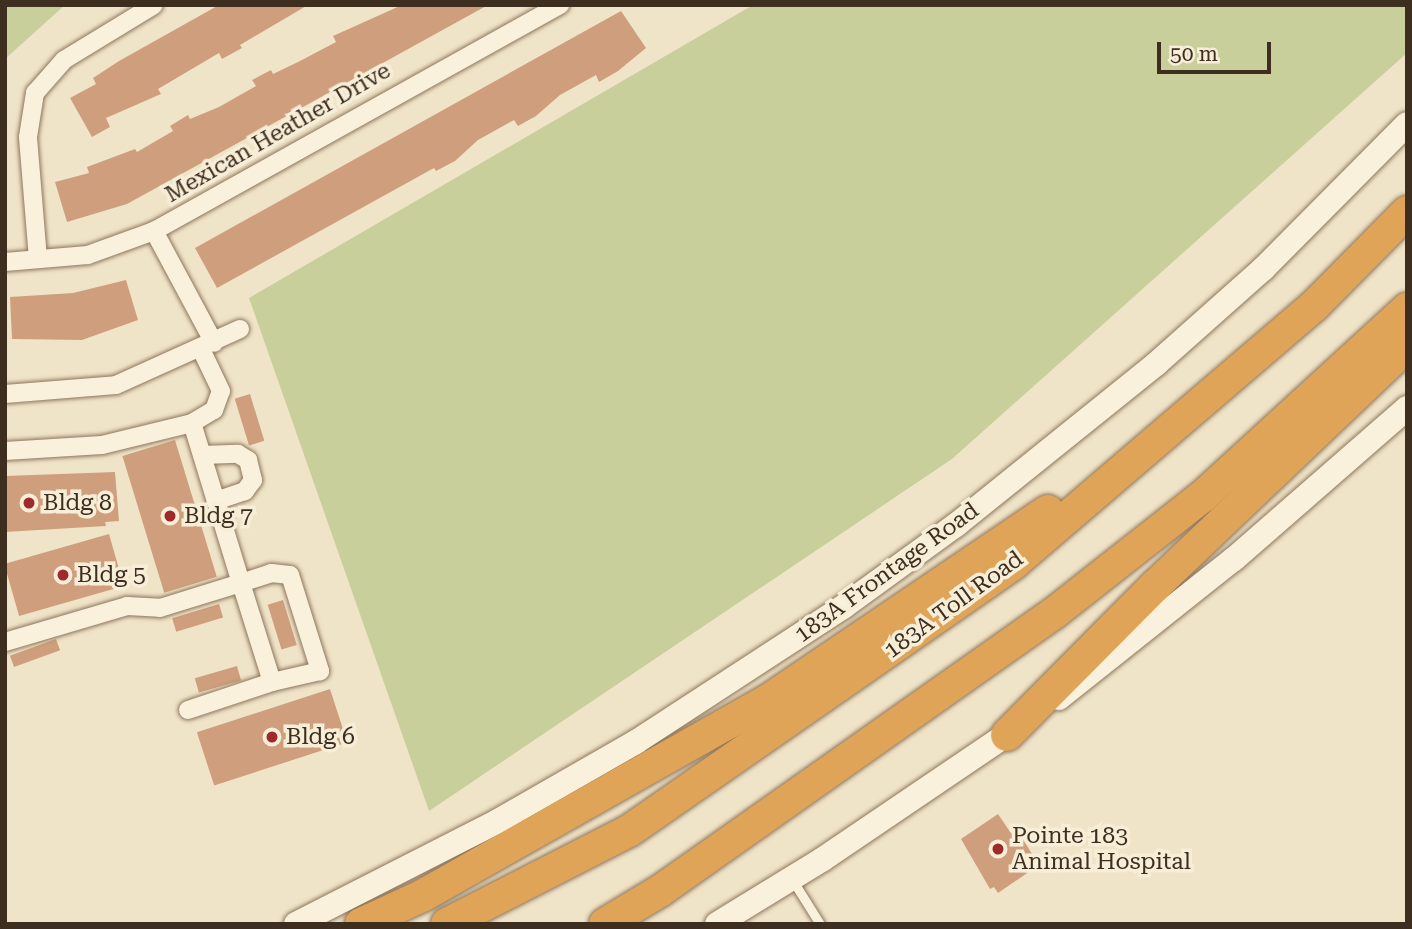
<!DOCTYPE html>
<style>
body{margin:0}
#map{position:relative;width:1412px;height:929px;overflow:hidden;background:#f0e4c8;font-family:"Roboto Serif",serif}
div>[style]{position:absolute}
.green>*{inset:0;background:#c9cf9b}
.building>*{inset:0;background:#cf9f7d;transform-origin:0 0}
.roads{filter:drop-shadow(0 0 2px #8d765c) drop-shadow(0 0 2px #8d765c)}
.service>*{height:9px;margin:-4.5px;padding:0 4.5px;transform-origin:4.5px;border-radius:4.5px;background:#faf1dc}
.minor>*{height:18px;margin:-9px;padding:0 9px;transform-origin:9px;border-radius:9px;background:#faf1dc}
.secondary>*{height:24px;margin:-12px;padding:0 12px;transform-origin:12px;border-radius:12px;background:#faf1dc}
.motorway>*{height:32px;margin:-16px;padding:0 16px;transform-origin:16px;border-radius:16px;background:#e0a458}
.dots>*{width:19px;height:19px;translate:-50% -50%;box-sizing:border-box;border:4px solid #f7eed8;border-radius:50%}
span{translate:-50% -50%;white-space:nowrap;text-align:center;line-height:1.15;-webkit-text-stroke:7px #f7eed8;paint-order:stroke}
.street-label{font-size:23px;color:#3d2e20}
.poi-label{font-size:23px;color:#3d2e20}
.left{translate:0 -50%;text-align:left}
.frame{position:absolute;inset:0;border:7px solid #3d2e20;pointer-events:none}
.scale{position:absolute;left:1157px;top:42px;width:114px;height:32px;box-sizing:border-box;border:4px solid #3d2e20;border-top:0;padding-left:9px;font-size:21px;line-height:24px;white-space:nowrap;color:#3d2e20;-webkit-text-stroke:5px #f7eed8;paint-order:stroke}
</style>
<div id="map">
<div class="green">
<i style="clip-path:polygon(5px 5px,65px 5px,5px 59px)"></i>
<i style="clip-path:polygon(753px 5px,1407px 5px,1407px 53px,952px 459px,429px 811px,249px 298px)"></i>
</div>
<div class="building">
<i style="clip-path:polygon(219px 5px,308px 5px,240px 45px,242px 48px,222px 59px,219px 53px,158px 89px,161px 94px,106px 118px,110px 127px,92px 137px,70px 98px,96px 84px,93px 78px,119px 61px)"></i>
<i style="clip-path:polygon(402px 5px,488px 5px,127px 204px,67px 222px,55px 182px,89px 173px,87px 167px,135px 149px,137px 152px,173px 131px,170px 126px,188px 115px,190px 119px,219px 107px,256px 86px,252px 80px,271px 70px,273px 74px,300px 61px,336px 42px,333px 36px)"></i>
<i style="clip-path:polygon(621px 11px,646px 48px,618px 71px,599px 82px,596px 75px,560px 95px,536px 116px,518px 126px,514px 120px,478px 140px,455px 161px,436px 171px,434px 168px,217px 288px,195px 248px)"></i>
<i style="clip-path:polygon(126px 280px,138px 320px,82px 340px,12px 339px,10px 297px,73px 293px)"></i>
<i style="left:250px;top:394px;width:49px;height:16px;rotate:73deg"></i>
<i style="left:175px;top:440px;width:143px;height:55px;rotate:73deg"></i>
<i style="clip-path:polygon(115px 472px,119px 521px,105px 522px,106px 526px,5px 532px,5px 476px)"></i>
<i style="left:109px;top:534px;width:54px;height:109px;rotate:74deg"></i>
<i style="left:283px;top:600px;width:47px;height:16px;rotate:73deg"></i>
<i style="left:219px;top:604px;width:14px;height:49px;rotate:73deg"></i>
<i style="left:56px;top:639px;width:12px;height:49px;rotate:70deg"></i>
<i style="left:237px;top:666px;width:15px;height:44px;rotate:74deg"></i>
<i style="left:330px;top:689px;width:56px;height:140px;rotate:72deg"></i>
<i style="clip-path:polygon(998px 814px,1017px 842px,1022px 838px,1039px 865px,998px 893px,994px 887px,990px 889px,961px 839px)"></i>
</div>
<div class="roads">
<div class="service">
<i style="left:793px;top:881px;width:51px;rotate:57.9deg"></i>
</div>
<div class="minor">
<i style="left:154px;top:231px;width:127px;rotate:61.8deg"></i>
<i style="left:38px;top:259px;width:122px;rotate:-94.7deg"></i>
<i style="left:28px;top:137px;width:45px;rotate:-81deg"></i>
<i style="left:35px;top:93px;width:44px;rotate:-48.7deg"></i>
<i style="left:64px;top:60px;width:105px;rotate:-31.4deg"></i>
<i style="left:5px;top:262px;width:83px;rotate:-4.8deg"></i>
<i style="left:88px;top:255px;width:70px;rotate:-20deg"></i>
<i style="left:154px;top:231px;width:465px;rotate:-29.1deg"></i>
<i style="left:5px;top:394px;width:111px;rotate:-4.6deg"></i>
<i style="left:116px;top:385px;width:136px;rotate:-24.3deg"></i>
<i style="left:5px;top:451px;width:97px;rotate:-3.5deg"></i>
<i style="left:102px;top:445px;width:93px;rotate:-13.7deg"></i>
<i style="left:202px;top:455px;width:36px;rotate:-2deg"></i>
<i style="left:238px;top:454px;width:12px;rotate:31deg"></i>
<i style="left:248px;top:460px;width:21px;rotate:76deg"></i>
<i style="left:253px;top:480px;width:14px;rotate:126deg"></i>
<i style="left:245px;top:491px;width:31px;rotate:161deg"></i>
<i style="left:5px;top:642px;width:127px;rotate:-16.4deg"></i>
<i style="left:127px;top:606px;width:33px;rotate:3deg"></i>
<i style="left:160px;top:608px;width:85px;rotate:-17.2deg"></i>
<i style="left:241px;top:583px;width:167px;rotate:-107deg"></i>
<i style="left:192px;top:423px;width:26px;rotate:-31deg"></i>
<i style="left:214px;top:410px;width:20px;rotate:-70deg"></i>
<i style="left:221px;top:391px;width:47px;rotate:-115.5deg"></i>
<i style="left:188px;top:710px;width:89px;rotate:-18.4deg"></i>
<i style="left:272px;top:682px;width:104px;rotate:-107.4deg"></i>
<i style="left:241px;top:583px;width:32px;rotate:-18deg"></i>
<i style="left:271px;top:573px;width:19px;rotate:6deg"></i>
<i style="left:290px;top:575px;width:101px;rotate:72.6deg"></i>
<i style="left:320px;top:671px;width:49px;rotate:167.1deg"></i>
</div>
<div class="secondary">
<i style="left:1059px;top:698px;width:223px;rotate:-38.5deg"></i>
<i style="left:1234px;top:559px;width:230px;rotate:-41.1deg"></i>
<i style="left:296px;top:924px;width:227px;rotate:-27deg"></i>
<i style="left:498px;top:821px;width:159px;rotate:-29.8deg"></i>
<i style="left:636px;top:742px;width:247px;rotate:-33.1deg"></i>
<i style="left:843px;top:607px;width:140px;rotate:-36deg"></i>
<i style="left:956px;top:525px;width:257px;rotate:-38.8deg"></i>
<i style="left:1156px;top:364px;width:143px;rotate:-41.6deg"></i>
<i style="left:1263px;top:269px;width:204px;rotate:-45.2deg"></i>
<i style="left:717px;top:924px;width:124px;rotate:-31.5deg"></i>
<i style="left:823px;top:859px;width:239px;rotate:-34.1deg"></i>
</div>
<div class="motorway">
<i style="left:1007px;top:735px;width:210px;rotate:-45.2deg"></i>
<i style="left:1155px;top:586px;width:348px;rotate:-43.6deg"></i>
<i style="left:361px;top:924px;width:67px;rotate:-24.7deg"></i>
<i style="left:422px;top:896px;width:396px;rotate:-29.5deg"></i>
<i style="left:767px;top:701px;width:339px;rotate:-34.1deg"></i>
<i style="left:447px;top:924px;width:204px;rotate:-27.1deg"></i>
<i style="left:629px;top:831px;width:469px;rotate:-34.8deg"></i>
<i style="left:1014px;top:563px;width:396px;rotate:-40.6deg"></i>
<i style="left:1315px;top:305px;width:131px;rotate:-45.3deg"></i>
<i style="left:605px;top:924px;width:64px;rotate:-31deg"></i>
<i style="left:660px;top:891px;width:481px;rotate:-35.2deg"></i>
<i style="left:1053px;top:614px;width:191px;rotate:-38.2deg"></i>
<i style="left:1203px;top:496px;width:277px;rotate:-42.5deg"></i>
</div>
</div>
<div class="dots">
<i style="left:29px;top:503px;background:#9e2a2b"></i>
<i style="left:170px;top:516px;background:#9e2a2b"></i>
<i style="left:63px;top:575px;background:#9e2a2b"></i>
<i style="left:272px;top:737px;background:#9e2a2b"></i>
<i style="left:998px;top:849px;background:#9e2a2b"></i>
</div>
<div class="street-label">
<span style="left:278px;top:133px;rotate:-30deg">Mexican Heather Drive</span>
<span style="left:887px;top:573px;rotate:-36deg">183A Frontage Road</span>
<span style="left:954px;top:605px;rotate:-36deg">183A Toll Road</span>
</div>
<div class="poi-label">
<span class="left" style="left:43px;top:503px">Bldg 8</span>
<span class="left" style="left:184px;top:516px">Bldg 7</span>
<span class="left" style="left:77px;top:575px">Bldg 5</span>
<span class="left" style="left:286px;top:737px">Bldg 6</span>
<span class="left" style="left:1012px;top:849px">Pointe 183<br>Animal Hospital</span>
</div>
<div class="frame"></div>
<div class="scale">50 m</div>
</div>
